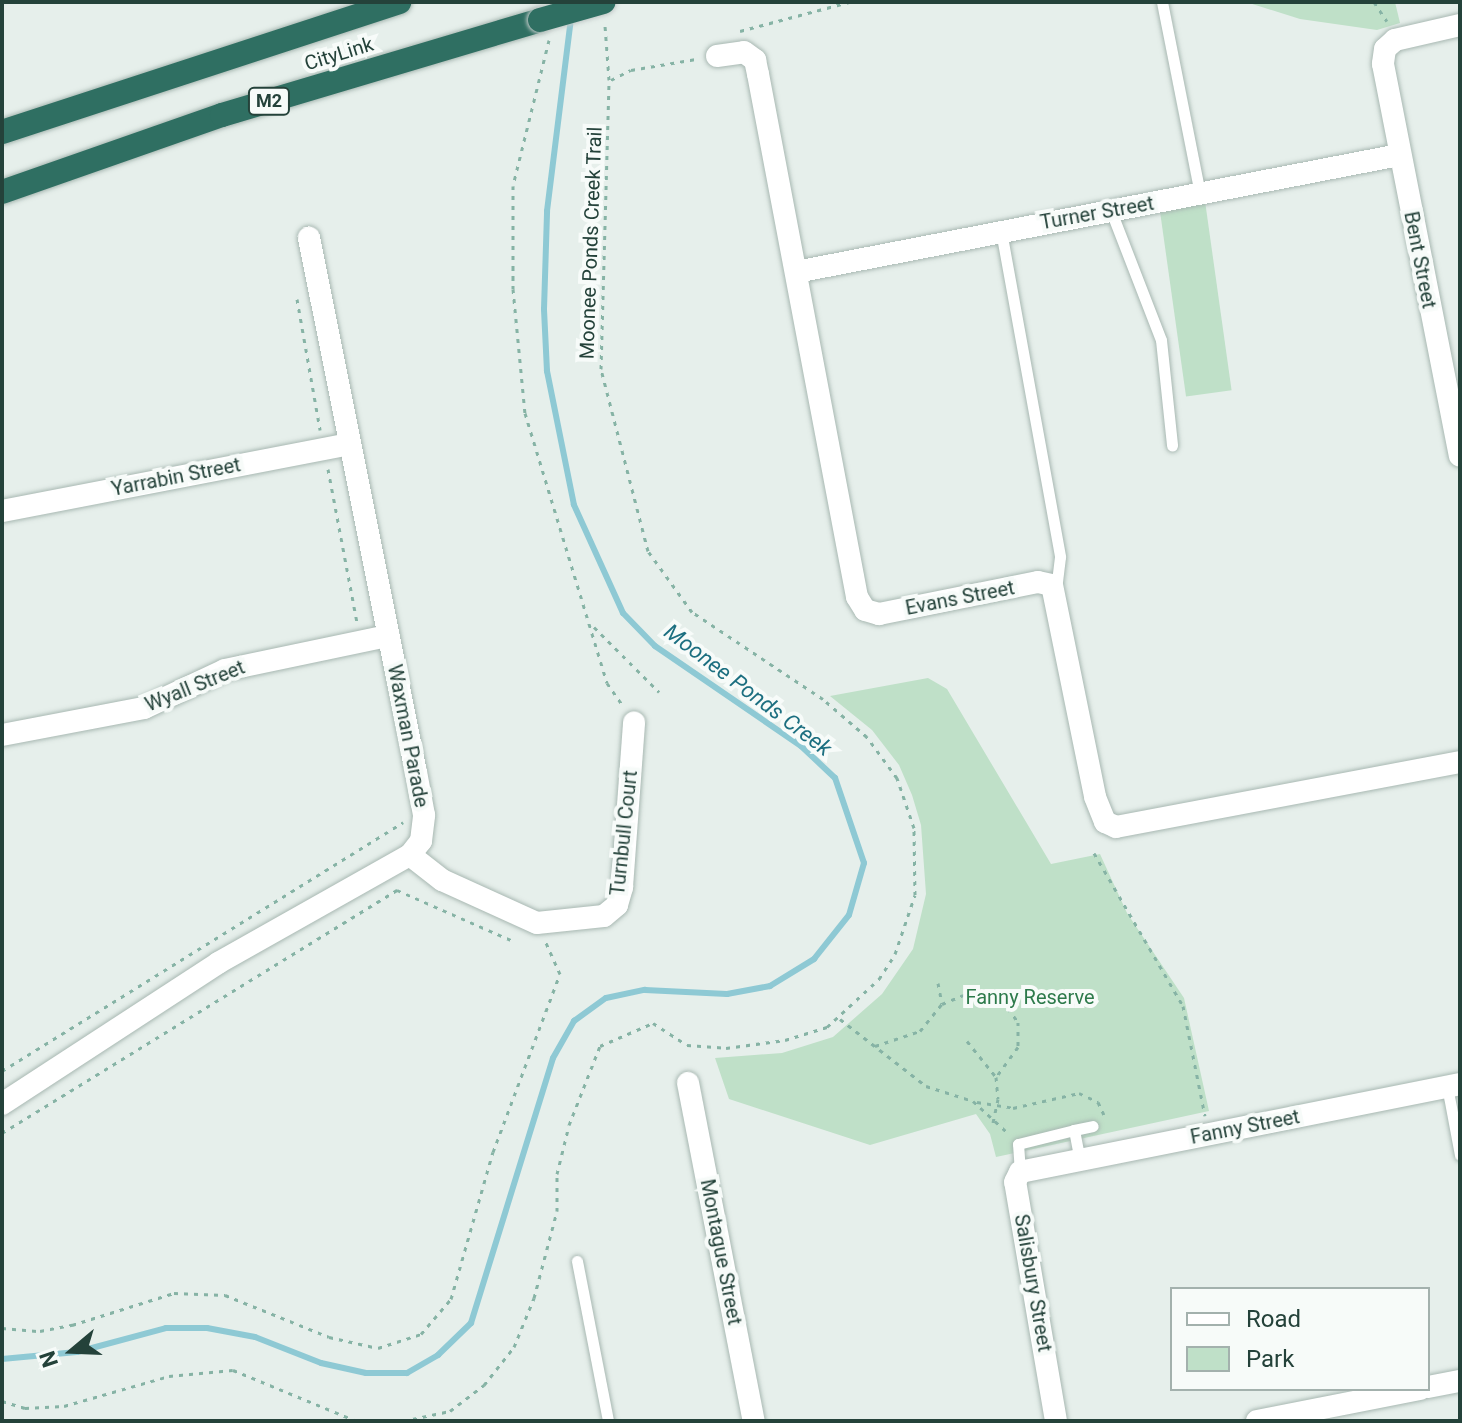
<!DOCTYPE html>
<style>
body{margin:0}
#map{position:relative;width:1462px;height:1423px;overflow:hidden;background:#e6efeb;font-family:Roboto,sans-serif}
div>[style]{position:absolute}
.green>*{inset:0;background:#bfe0c8;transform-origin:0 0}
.stream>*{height:6px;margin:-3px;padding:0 3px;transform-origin:3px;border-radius:3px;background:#8ec9d4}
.path>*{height:3px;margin-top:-1.5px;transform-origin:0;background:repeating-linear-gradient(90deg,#86b3a5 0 4px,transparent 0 10px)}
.roads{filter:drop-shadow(0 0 2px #a8b8b2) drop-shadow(0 0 2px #a8b8b2)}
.lane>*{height:11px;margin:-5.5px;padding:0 5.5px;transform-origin:5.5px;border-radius:5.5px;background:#fff}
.street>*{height:22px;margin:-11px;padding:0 11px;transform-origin:11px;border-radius:11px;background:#fff}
.highway>*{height:24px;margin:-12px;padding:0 12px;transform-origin:12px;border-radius:12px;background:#2f6f62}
.bridges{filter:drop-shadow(0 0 2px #c2cac8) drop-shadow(0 0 2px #c2cac8)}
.highway-bridge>*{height:24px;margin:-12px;padding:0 12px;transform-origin:12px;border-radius:12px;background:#2f6f62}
span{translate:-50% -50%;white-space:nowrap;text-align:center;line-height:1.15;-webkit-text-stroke:8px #f7fbf9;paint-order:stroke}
.shield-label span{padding:2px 6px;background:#f7fbf9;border:2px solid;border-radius:6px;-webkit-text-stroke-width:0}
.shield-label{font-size:18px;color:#24423a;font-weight:700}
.street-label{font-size:20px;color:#24423a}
.park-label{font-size:20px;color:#2d7a4b}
.water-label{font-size:22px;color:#1c6f80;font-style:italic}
.frame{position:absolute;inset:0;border:4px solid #24423a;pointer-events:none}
.legend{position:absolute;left:1170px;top:1287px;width:260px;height:104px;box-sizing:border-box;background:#f7fbf9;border:2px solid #a3b1ad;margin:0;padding:10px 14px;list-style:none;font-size:24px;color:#24423a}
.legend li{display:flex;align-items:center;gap:16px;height:40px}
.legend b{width:40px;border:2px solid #a3b1ad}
.north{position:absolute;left:32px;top:1311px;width:80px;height:80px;-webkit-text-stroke:6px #f7fbf9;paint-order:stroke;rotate:251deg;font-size:22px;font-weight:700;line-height:32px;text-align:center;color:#24423a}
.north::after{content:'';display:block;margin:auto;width:28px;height:36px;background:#24423a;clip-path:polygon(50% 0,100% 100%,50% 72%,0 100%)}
</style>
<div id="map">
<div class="green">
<i style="clip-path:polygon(1246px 2px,1395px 2px,1400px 23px,1377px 30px,1300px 19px)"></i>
<i style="left:1205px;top:201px;width:191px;height:46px;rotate:82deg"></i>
<i style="clip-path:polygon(928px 678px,947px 689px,1051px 864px,1100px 854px,1127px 913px,1184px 998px,1209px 1111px,996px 1157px,990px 1134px,976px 1114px,870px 1145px,729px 1099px,715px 1058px,782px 1053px,833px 1037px,882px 994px,913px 949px,926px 894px,921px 825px,912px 795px,899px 765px,872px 730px,830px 696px)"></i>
</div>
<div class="stream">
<i style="left:2px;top:1359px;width:75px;rotate:-5.3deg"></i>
<i style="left:77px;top:1352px;width:92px;rotate:-15.1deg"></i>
<i style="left:166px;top:1328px;width:41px"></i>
<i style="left:207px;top:1328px;width:49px;rotate:10.6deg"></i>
<i style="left:255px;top:1337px;width:71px;rotate:21.5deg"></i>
<i style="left:321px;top:1363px;width:46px;rotate:12.5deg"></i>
<i style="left:366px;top:1373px;width:41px"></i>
<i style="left:407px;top:1373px;width:36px;rotate:-30deg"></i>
<i style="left:438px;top:1355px;width:46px;rotate:-44.1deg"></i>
<i style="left:471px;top:1323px;width:277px;rotate:-72.8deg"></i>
<i style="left:553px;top:1058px;width:43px;rotate:-60.4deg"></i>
<i style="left:574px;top:1021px;width:39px;rotate:-36deg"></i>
<i style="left:606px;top:998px;width:40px;rotate:-12deg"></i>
<i style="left:645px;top:990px;width:82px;rotate:2.8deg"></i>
<i style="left:727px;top:994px;width:44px;rotate:-10.5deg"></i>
<i style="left:770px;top:986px;width:52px;rotate:-31.5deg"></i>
<i style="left:814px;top:959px;width:56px;rotate:-51.5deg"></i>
<i style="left:849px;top:915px;width:54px;rotate:-73.9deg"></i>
<i style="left:864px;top:863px;width:90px;rotate:-108.8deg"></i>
<i style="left:835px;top:778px;width:47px;rotate:-136.7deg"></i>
<i style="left:801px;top:746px;width:177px;rotate:-145.6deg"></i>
<i style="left:655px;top:646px;width:46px;rotate:-134.1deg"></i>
<i style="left:623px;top:613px;width:119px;rotate:-114.4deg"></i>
<i style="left:574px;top:505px;width:137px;rotate:-101.4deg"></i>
<i style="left:547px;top:371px;width:62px;rotate:-92.8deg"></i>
<i style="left:544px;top:309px;width:98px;rotate:-88.2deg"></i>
<i style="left:547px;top:211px;width:194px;rotate:-82.9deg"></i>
</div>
<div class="path">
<i style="left:1374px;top:2px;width:23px;rotate:56deg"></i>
<i style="left:740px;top:31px;width:113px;rotate:-14.9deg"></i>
<i style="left:549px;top:40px;width:150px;rotate:103.9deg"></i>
<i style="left:513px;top:186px;width:103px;rotate:90deg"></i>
<i style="left:513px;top:289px;width:125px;rotate:84.5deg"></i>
<i style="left:525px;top:413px;width:282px;rotate:73.1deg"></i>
<i style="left:607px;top:683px;width:28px;rotate:55deg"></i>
<i style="left:611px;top:80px;width:22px;rotate:-27deg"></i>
<i style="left:631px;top:70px;width:66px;rotate:-9.6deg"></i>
<i style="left:297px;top:299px;width:133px;rotate:80deg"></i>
<i style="left:328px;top:469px;width:156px;rotate:79.3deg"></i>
<i style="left:594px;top:627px;width:92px;rotate:45deg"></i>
<i style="left:1094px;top:853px;width:177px;rotate:59.8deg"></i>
<i style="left:1183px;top:1006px;width:112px;rotate:78.7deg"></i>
<i style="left:938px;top:983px;width:21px;rotate:79deg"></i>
<i style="left:840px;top:1019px;width:109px;rotate:37.9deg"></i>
<i style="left:926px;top:1086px;width:49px;rotate:17.7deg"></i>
<i style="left:973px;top:1101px;width:49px;rotate:42.5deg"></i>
<i style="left:967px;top:1041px;width:46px;rotate:51.1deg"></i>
<i style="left:996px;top:1077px;width:22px;rotate:85deg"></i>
<i style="left:998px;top:1099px;width:24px;rotate:102deg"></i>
<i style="left:875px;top:1046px;width:47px;rotate:-18.4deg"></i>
<i style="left:920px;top:1031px;width:35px;rotate:-51deg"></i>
<i style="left:942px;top:1004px;width:23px;rotate:-23deg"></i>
<i style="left:963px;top:995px;width:22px"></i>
<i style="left:985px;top:995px;width:18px;rotate:16deg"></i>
<i style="left:1002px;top:1000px;width:27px;rotate:54deg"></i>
<i style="left:1018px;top:1022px;width:25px;rotate:90deg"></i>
<i style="left:1018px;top:1047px;width:37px;rotate:126deg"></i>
<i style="left:2px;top:1071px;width:472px;rotate:-31.8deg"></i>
<i style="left:977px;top:1102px;width:36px;rotate:9deg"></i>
<i style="left:1013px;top:1108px;width:68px;rotate:-12.8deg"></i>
<i style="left:1079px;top:1093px;width:21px;rotate:25deg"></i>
<i style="left:1098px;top:1102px;width:14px;rotate:65deg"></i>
<i style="left:2px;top:1133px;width:464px;rotate:-31.6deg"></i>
<i style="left:397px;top:890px;width:127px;rotate:23.7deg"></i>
<i style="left:2px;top:1328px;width:38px;rotate:5deg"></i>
<i style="left:40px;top:1331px;width:33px;rotate:-11deg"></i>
<i style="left:72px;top:1325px;width:107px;rotate:-17.4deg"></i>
<i style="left:174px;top:1293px;width:51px;rotate:2.2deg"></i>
<i style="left:225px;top:1295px;width:112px;rotate:22deg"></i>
<i style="left:329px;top:1337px;width:50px;rotate:12.7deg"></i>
<i style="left:378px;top:1348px;width:45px;rotate:-18deg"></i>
<i style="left:421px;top:1334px;width:46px;rotate:-49.4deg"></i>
<i style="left:451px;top:1299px;width:153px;rotate:-74.1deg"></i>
<i style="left:493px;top:1152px;width:190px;rotate:-69.4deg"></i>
<i style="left:560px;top:974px;width:35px;rotate:-114deg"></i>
<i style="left:2px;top:1401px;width:24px;rotate:17deg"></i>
<i style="left:25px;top:1408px;width:39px;rotate:-3deg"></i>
<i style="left:64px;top:1406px;width:109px;rotate:-15.9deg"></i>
<i style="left:169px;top:1376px;width:64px;rotate:-5.4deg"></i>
<i style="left:233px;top:1370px;width:134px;rotate:22.4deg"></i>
<i style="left:403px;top:1421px;width:48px;rotate:-12deg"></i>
<i style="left:450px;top:1411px;width:43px;rotate:-37.4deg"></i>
<i style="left:484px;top:1385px;width:48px;rotate:-51.7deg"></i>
<i style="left:514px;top:1347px;width:53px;rotate:-67.8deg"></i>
<i style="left:534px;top:1298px;width:90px;rotate:-75.2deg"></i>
<i style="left:557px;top:1211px;width:37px;rotate:-90deg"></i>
<i style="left:557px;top:1174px;width:50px;rotate:-76.2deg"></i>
<i style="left:569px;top:1125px;width:85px;rotate:-68.6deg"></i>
<i style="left:600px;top:1046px;width:58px;rotate:-23.5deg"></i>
<i style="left:653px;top:1023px;width:40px;rotate:32.9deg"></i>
<i style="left:687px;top:1045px;width:39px;rotate:4deg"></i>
<i style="left:726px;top:1048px;width:60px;rotate:-7.7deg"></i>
<i style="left:785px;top:1040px;width:44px;rotate:-17.2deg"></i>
<i style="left:827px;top:1027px;width:71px;rotate:-42.7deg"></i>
<i style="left:879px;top:979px;width:30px;rotate:-57deg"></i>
<i style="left:895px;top:954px;width:62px;rotate:-71.3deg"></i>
<i style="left:915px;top:895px;width:67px;rotate:-90.9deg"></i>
<i style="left:914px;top:828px;width:53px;rotate:-108.8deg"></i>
<i style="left:897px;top:778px;width:51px;rotate:-126.2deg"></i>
<i style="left:867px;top:737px;width:58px;rotate:-139.2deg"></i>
<i style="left:823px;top:699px;width:157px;rotate:-146.4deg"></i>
<i style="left:692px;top:612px;width:75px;rotate:-125.8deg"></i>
<i style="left:648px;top:551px;width:188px;rotate:-104.5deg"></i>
<i style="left:601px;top:369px;width:289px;rotate:-88.4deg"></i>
<i style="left:609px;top:80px;width:54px;rotate:-94.2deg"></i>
</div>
<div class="roads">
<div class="lane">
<i style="left:1162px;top:2px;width:196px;rotate:78.8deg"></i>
<i style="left:1111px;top:211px;width:138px;rotate:68.8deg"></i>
<i style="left:1161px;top:340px;width:106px;rotate:84deg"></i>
<i style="left:1001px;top:231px;width:331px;rotate:79.7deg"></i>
<i style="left:1060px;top:557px;width:32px;rotate:97deg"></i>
<i style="left:1447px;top:1086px;width:70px;rotate:79.3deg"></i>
<i style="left:1074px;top:1130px;width:19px;rotate:-12deg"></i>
<i style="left:1020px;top:1172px;width:28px;rotate:-94deg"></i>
<i style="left:1018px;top:1144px;width:58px;rotate:-14deg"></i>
<i style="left:1074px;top:1130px;width:31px;rotate:79deg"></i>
<i style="left:577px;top:1261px;width:163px;rotate:79deg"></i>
</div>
<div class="street">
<i style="left:1460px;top:25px;width:67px;rotate:167deg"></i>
<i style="left:1395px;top:40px;width:13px;rotate:138deg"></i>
<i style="left:1385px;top:49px;width:15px;rotate:98deg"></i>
<i style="left:1383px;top:64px;width:399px;rotate:78.9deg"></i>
<i style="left:717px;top:56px;width:27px;rotate:-8deg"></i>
<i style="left:744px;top:52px;width:14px;rotate:36deg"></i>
<i style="left:755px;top:60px;width:14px;rotate:78deg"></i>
<i style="left:758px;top:74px;width:532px;rotate:79.28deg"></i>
<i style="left:857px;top:597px;width:15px;rotate:58deg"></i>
<i style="left:865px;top:610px;width:15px;rotate:16deg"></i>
<i style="left:879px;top:614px;width:162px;rotate:-11.4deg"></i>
<i style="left:1038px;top:582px;width:14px;rotate:12deg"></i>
<i style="left:1052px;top:585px;width:216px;rotate:78.5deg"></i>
<i style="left:1095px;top:797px;width:27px;rotate:68deg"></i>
<i style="left:1105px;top:822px;width:12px;rotate:24deg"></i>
<i style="left:1116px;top:827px;width:350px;rotate:-10.7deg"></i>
<i style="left:796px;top:272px;width:614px;rotate:-10.98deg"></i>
<i style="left:2px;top:511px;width:353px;rotate:-10.9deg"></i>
<i style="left:2px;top:735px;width:145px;rotate:-10.8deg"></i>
<i style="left:144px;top:708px;width:89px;rotate:-25.1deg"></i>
<i style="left:225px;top:670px;width:167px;rotate:-11.8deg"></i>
<i style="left:410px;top:855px;width:41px;rotate:38deg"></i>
<i style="left:442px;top:880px;width:104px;rotate:24.4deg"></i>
<i style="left:537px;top:923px;width:67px;rotate:-6deg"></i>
<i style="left:604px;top:916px;width:17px;rotate:-40deg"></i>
<i style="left:617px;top:905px;width:19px;rotate:-74deg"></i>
<i style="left:622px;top:887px;width:165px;rotate:-85.8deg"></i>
<i style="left:688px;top:1083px;width:344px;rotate:79deg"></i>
<i style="left:2px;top:1104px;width:258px;rotate:-33.1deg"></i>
<i style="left:218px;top:963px;width:220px;rotate:-29.4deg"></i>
<i style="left:410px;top:855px;width:18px;rotate:-52deg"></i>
<i style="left:421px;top:841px;width:26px;rotate:-83deg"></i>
<i style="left:424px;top:815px;width:44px;rotate:-100.5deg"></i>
<i style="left:416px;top:772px;width:545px;rotate:-101.33deg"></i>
<i style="left:1428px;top:1387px;width:33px;rotate:-11deg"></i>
<i style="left:1056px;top:1421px;width:242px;rotate:-99.7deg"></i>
<i style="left:1015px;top:1182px;width:11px;rotate:-63deg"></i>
<i style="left:1020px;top:1172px;width:449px;rotate:-11.3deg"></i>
<i style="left:1257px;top:1421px;width:166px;rotate:-11.1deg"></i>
</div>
<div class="highway">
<i style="left:2px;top:132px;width:418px;rotate:-18.1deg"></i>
<i style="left:2px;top:192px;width:233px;rotate:-19.3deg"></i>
<i style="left:222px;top:115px;width:332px;rotate:-16.6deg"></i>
</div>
</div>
<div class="bridges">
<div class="highway-bridge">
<i style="left:540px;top:20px;width:66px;rotate:-15.9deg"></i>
</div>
</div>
<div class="shield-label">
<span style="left:269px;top:101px">M2</span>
</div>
<div class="street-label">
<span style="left:339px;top:54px;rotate:-17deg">CityLink</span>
<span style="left:1097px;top:213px;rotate:-10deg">Turner Street</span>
<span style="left:591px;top:243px;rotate:-88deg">Moonee Ponds Creek Trail</span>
<span style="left:1420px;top:260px;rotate:79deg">Bent Street</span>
<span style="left:176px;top:477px;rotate:-11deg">Yarrabin Street</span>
<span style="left:960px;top:598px;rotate:-11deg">Evans Street</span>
<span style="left:195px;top:686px;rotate:-22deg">Wyall Street</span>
<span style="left:408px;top:736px;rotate:79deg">Waxman Parade</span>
<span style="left:624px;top:833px;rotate:-84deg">Turnbull Court</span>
<span style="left:1245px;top:1127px;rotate:-11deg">Fanny Street</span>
<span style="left:721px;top:1252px;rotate:79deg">Montague Street</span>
<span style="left:1033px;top:1283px;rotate:80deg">Salisbury Street</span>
</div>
<div class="park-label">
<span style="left:1030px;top:997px">Fanny Reserve</span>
</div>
<div class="water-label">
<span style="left:748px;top:690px;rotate:37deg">Moonee Ponds Creek</span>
</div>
<div class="frame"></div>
<ul class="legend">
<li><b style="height:10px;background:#fff"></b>Road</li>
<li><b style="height:22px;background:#bfe0c8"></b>Park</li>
</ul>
<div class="north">N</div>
</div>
